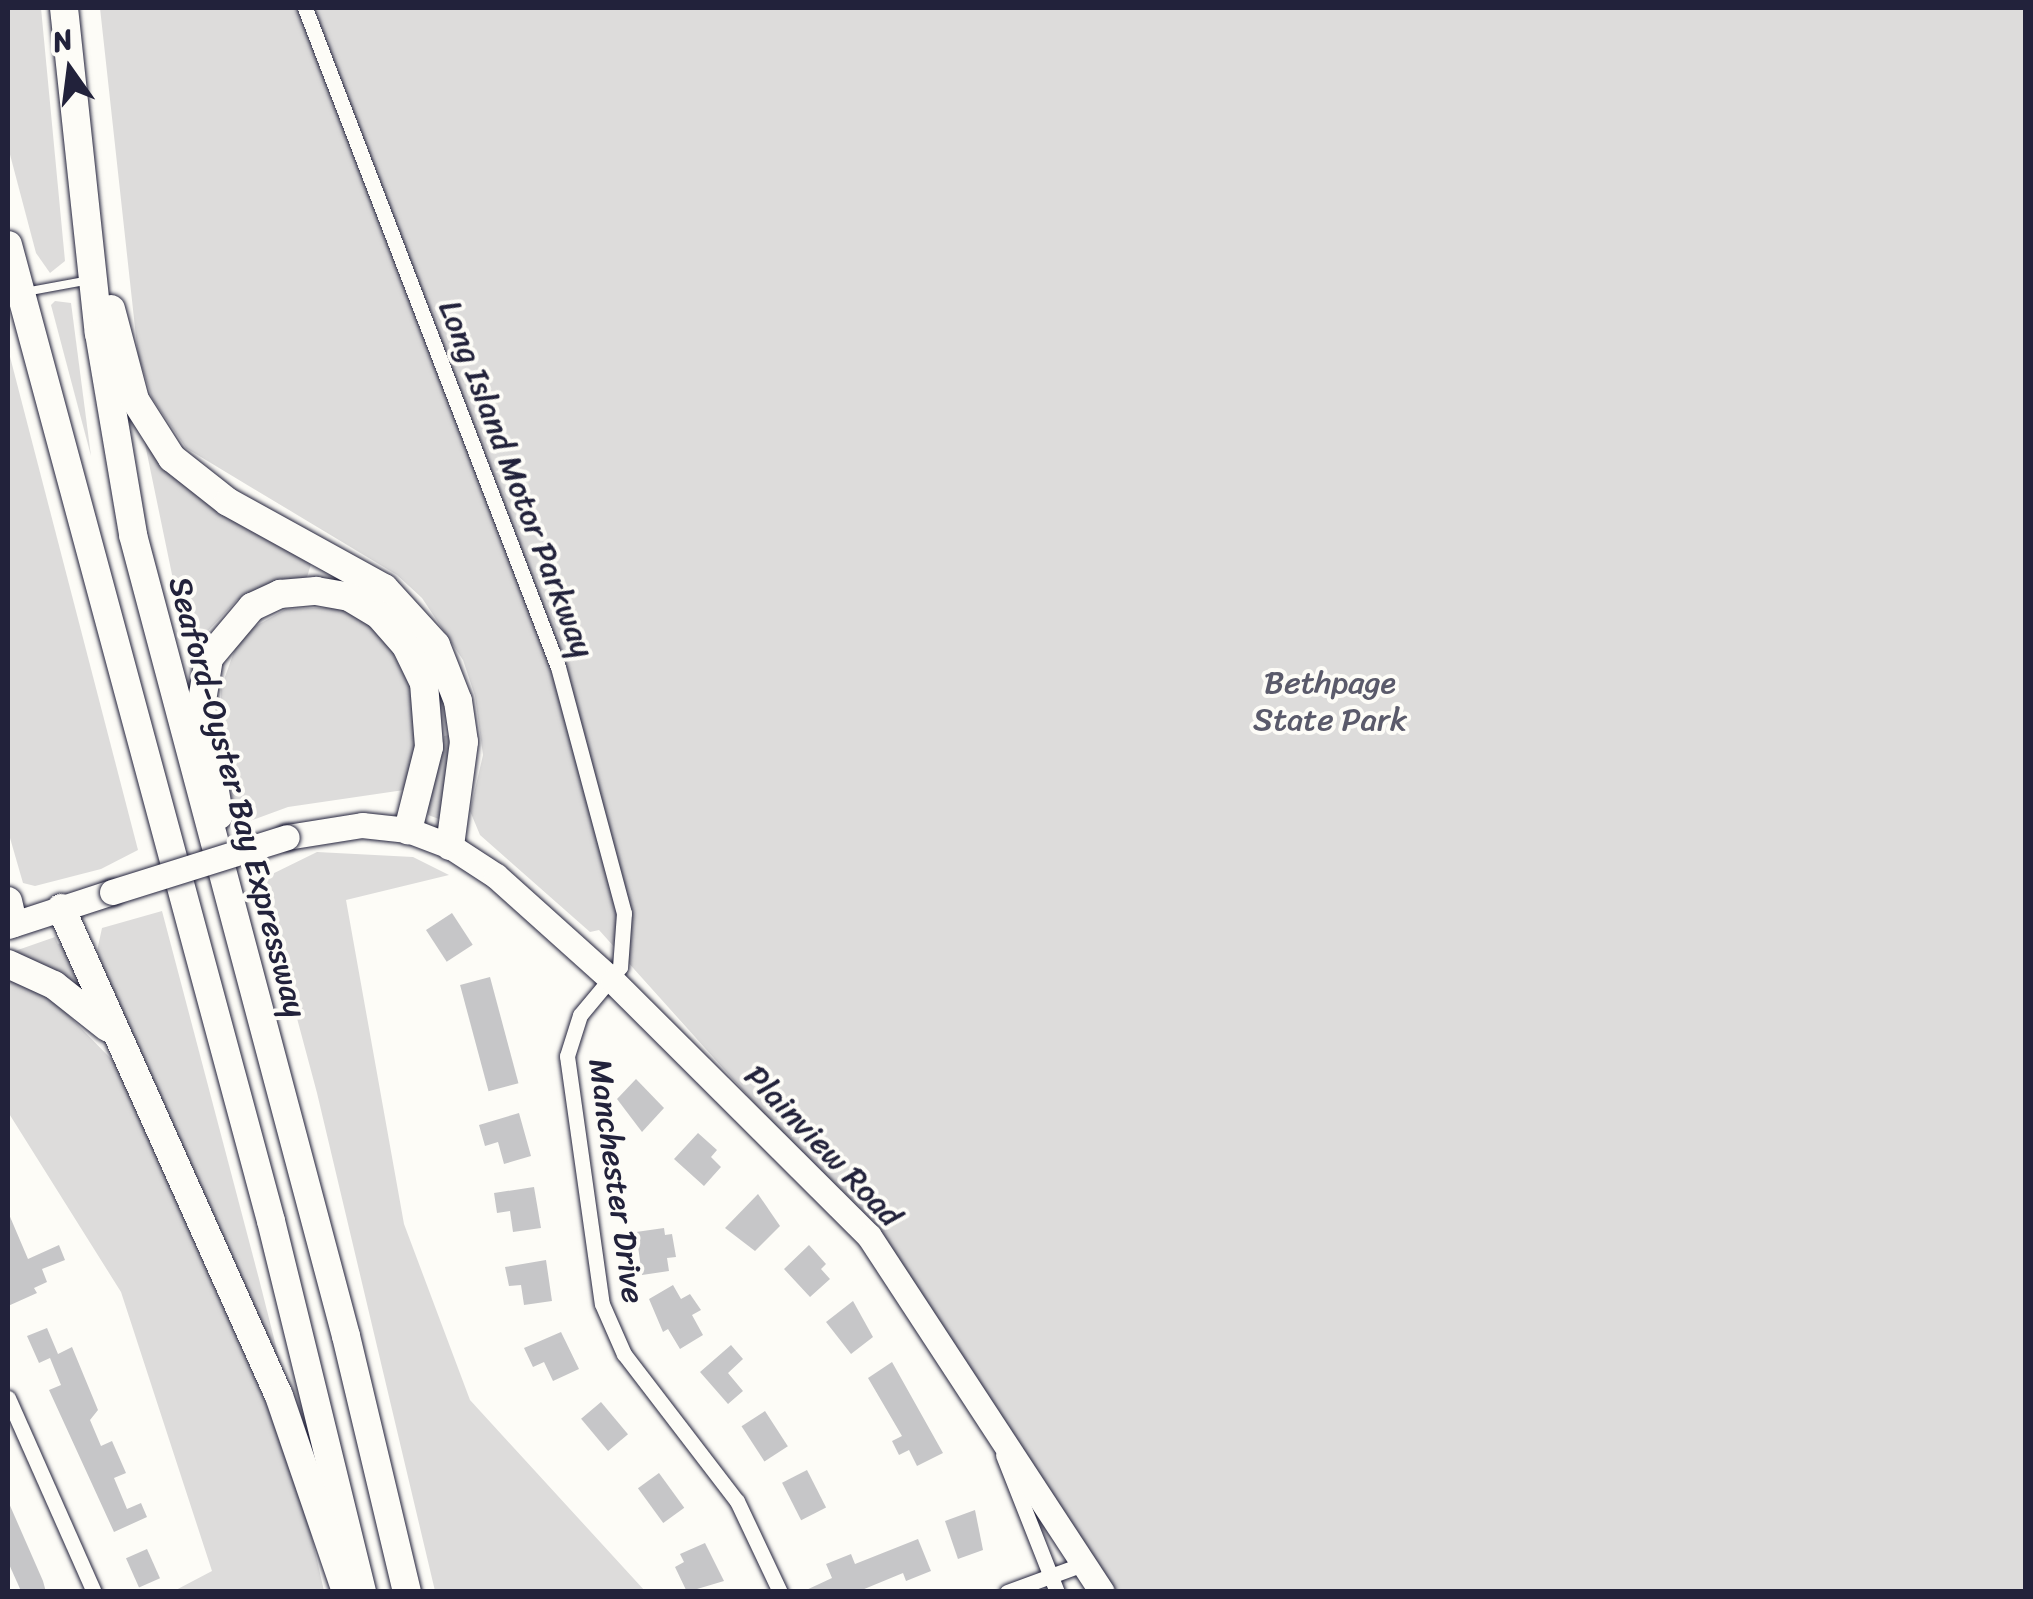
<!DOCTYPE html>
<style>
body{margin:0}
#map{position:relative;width:2033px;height:1599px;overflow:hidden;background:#fdfcf7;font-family:Sriracha,sans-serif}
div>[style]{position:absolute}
.green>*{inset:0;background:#dddcdb}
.building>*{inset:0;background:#c6c6c8;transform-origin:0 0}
.roads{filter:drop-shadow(0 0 2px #22223b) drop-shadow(0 0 2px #22223b)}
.lane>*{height:8px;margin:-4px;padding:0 4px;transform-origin:4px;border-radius:4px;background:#fdfcf7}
.street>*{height:15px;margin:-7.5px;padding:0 7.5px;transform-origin:7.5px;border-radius:7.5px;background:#fdfcf7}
.primary>*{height:25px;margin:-12.5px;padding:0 12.5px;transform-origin:12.5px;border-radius:12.5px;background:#fdfcf7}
.highway>*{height:28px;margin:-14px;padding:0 14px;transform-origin:14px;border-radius:14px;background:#fdfcf7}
.bridges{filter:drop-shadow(0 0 2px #22223b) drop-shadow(0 0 2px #22223b)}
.primary-bridge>*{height:25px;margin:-12.5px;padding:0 12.5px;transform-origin:12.5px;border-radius:12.5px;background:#fdfcf7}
span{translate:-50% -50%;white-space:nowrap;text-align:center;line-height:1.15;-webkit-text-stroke:8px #fdfcf7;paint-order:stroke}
.street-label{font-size:32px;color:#22223b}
.park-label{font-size:32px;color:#5a5a6b}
.frame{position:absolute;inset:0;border:10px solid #22223b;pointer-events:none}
.north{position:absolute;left:20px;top:20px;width:100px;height:100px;-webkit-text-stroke:8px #fdfcf7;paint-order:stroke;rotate:346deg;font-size:28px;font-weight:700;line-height:40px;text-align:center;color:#22223b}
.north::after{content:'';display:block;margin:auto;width:35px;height:45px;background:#22223b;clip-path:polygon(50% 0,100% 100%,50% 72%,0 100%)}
</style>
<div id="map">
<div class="green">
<i style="clip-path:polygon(8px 8px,41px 8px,65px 261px,50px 273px,36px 253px,8px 147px)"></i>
<i style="clip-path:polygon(100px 8px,2025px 8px,2025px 1591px,1102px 1591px,897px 1262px,599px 930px,590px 932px,480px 835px,470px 811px,483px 755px,475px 696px,463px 660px,422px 598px,397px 575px,186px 448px,152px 398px,138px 355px)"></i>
<i style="clip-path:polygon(55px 301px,71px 303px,91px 456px,51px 305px)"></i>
<i style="clip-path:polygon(8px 349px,138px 850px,101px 869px,35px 886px,23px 883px,8px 831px)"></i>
<i style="clip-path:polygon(144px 439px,202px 500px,312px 561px,307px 577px,237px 600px,193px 647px,182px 623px)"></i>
<i style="clip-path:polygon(340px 607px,382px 632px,413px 692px,417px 740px,404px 790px,288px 807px,236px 826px,221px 746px,221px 688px,240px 635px,286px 609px)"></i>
<i style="clip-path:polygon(456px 734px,442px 820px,428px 815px,428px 807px,444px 736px)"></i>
<i style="clip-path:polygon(317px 852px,413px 857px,449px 875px,346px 900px,404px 1224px,470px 1400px,645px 1591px,435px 1591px,317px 1093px,260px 880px)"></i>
<i style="clip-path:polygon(162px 911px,259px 1279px,281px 1366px,111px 996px,97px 951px,102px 928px)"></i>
<i style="clip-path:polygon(55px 937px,58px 944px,66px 942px,90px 998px,12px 952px)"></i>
<i style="clip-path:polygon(8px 978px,38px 984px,115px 1063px,297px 1472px,324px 1591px,174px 1591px,212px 1571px,121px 1292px,8px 1112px)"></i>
</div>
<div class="building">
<i style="left:452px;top:913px;width:38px;height:31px;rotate:57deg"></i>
<i style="left:490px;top:977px;width:110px;height:31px;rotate:75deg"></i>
<i style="clip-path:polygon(636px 1079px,664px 1108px,642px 1132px,617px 1099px)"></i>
<i style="clip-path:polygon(519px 1113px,531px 1156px,504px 1164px,498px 1142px,485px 1146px,479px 1125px)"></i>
<i style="clip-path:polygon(698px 1133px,717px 1150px,711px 1157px,721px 1167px,704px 1186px,674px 1159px)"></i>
<i style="clip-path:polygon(534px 1187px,541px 1228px,513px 1232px,510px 1211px,497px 1213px,494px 1193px)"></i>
<i style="clip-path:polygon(758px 1194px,780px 1226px,755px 1251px,725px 1228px)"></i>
<i style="clip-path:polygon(8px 1212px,28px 1259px,59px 1245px,65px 1260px,42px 1269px,47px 1282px,34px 1288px,37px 1293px,8px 1306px)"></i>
<i style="clip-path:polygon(664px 1228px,665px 1235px,672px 1234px,676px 1257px,667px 1258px,669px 1271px,642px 1275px,636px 1232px)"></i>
<i style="clip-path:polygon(809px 1245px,826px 1264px,821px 1269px,830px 1279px,810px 1297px,784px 1269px)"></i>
<i style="clip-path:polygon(546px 1260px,552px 1301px,524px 1305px,521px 1285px,509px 1286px,505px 1267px)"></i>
<i style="clip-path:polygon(673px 1285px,681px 1299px,690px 1294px,701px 1310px,692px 1315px,703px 1335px,680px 1349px,668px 1329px,663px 1332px,649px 1299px)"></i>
<i style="clip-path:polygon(853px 1301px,873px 1337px,851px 1354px,826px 1322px)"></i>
<i style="clip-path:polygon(47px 1328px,58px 1354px,72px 1347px,98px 1410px,90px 1420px,101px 1446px,112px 1441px,126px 1473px,114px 1478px,127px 1509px,141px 1503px,147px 1517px,114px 1532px,49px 1390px,61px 1385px,50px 1358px,39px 1363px,27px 1336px)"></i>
<i style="clip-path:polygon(561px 1332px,579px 1369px,553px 1381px,544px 1362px,533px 1367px,524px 1348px)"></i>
<i style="clip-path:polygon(731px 1345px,743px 1359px,728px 1373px,743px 1391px,728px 1404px,700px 1372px)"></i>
<i style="clip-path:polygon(892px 1362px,943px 1453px,917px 1466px,909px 1450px,899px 1455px,892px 1441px,902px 1436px,868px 1378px)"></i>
<i style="left:601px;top:1402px;width:42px;height:26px;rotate:50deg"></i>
<i style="left:765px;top:1411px;width:42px;height:28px;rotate:57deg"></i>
<i style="left:807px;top:1470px;width:42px;height:28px;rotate:63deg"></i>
<i style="left:659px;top:1473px;width:43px;height:26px;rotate:54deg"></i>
<i style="clip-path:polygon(8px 1501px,43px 1581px,46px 1592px,21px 1591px,8px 1562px)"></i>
<i style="clip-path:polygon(975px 1510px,983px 1550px,958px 1559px,945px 1521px)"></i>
<i style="clip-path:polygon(918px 1539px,931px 1571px,906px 1581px,903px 1573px,857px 1592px,802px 1592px,832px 1578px,826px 1564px,851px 1554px,855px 1564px)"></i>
<i style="clip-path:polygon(705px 1543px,724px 1581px,687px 1592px,675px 1567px,684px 1562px,680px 1554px)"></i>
<i style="left:147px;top:1549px;width:32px;height:23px;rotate:66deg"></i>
</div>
<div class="roads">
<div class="lane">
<i style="left:25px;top:292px;width:66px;rotate:-10.5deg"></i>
</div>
<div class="street">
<i style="left:305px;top:8px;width:706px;rotate:69deg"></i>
<i style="left:558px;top:667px;width:255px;rotate:75deg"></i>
<i style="left:624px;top:913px;width:54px;rotate:94.2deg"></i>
<i style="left:620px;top:967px;width:62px;rotate:129.8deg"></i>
<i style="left:580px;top:1015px;width:43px;rotate:107.6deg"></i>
<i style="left:567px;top:1056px;width:250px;rotate:82deg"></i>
<i style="left:602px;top:1304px;width:55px;rotate:66.3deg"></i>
<i style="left:624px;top:1354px;width:185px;rotate:52.5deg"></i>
<i style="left:737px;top:1501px;width:101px;rotate:64.7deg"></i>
<i style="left:8px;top:1398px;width:212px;rotate:66.1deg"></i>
<i style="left:1003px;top:1455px;width:147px;rotate:68.5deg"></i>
<i style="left:1007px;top:1592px;width:84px;rotate:-20.2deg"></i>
</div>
<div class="primary">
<i style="left:287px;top:837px;width:76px;rotate:-9.1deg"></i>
<i style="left:362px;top:825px;width:46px;rotate:6.2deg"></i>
<i style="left:408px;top:830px;width:45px;rotate:20.9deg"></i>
<i style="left:450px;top:846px;width:55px;rotate:33.1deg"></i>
<i style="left:496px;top:876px;width:157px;rotate:41.9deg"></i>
<i style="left:613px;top:981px;width:361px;rotate:44.9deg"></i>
<i style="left:869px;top:1236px;width:425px;rotate:56.8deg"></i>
<i style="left:8px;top:926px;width:109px;rotate:-18.1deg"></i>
</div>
<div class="highway">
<i style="left:64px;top:8px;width:327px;rotate:83.9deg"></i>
<i style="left:99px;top:333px;width:205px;rotate:80.4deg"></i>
<i style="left:133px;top:535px;width:829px;rotate:75.11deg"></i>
<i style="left:346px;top:1336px;width:263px;rotate:76.6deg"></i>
<i style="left:8px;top:245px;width:1011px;rotate:74.92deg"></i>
<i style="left:271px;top:1221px;width:382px;rotate:76.2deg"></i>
<i style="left:111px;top:309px;width:94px;rotate:75.2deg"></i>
<i style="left:135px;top:400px;width:69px;rotate:57.5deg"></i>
<i style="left:172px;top:458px;width:71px;rotate:38.2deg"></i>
<i style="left:228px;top:502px;width:178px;rotate:28.9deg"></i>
<i style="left:384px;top:588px;width:77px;rotate:47.6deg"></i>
<i style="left:436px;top:645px;width:60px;rotate:68.6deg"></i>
<i style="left:458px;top:701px;width:41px;rotate:81.7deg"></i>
<i style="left:464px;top:742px;width:105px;rotate:97.7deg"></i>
<i style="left:219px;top:815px;width:109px;rotate:-99.5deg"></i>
<i style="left:201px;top:707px;width:50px;rotate:-80.7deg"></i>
<i style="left:209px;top:658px;width:67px;rotate:-49.9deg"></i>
<i style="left:252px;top:607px;width:31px;rotate:-25deg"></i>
<i style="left:280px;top:594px;width:36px;rotate:-5deg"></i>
<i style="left:316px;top:591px;width:34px;rotate:10deg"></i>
<i style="left:349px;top:597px;width:35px;rotate:31deg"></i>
<i style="left:379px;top:615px;width:41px;rotate:48.9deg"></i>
<i style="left:406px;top:646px;width:41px;rotate:64.1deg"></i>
<i style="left:424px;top:683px;width:64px;rotate:85.5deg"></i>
<i style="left:429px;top:747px;width:86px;rotate:104.2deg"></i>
<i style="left:8px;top:901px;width:23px;rotate:77deg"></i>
<i style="left:61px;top:908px;width:534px;rotate:65.93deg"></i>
<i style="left:279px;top:1396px;width:207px;rotate:71.1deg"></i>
<i style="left:8px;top:964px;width:51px;rotate:24.5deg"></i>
<i style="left:54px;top:985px;width:68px;rotate:38.4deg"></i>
</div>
</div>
<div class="bridges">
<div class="primary-bridge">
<i style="left:112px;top:892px;width:183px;rotate:-17.4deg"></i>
</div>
</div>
<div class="street-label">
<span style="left:516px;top:479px;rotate:69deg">Long Island Motor Parkway</span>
<span style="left:237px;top:797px;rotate:75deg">Seaford-Oyster Bay Expressway</span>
<span style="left:823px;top:1146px;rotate:46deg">Plainview Road</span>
<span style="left:616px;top:1181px;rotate:82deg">Manchester Drive</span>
</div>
<div class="park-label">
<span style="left:1330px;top:702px">Bethpage<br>State Park</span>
</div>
<div class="frame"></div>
<div class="north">N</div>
</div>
